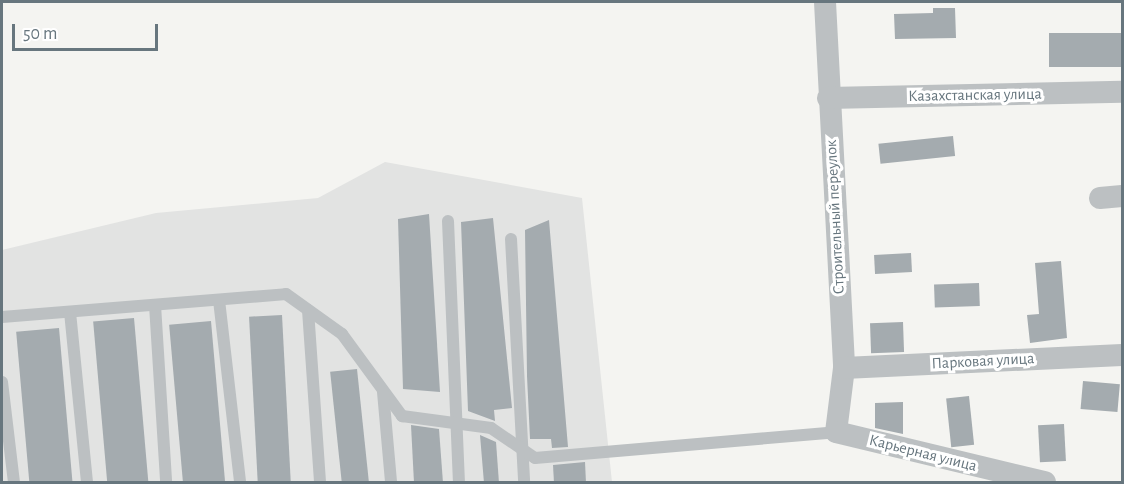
<!DOCTYPE html>
<meta charset="utf-8">
<style>
body{margin:0}
#map{position:relative;width:1124px;height:484px;overflow:hidden;background:#f4f4f1;font-family:"Alegreya Sans",sans-serif}
div>[style]{position:absolute}
.built>*{inset:0;background:#e2e3e2}
.building>*{inset:0;background:#a4abaf;transform-origin:0 0}
.service>*{height:12px;margin:-6px;padding:0 6px;transform-origin:6px;border-radius:6px;background:#bcc0c2}
.minor>*{height:22px;margin:-11px;padding:0 11px;transform-origin:11px;border-radius:11px;background:#bcc0c2}
span{translate:-50% -50%;white-space:nowrap;text-align:center;line-height:1.15;-webkit-text-stroke:6px #fff;paint-order:stroke}
.street-label{font-size:16px;color:#67767e}
.frame{position:absolute;inset:0;border:3px solid #67767e;pointer-events:none}
.scale{position:absolute;left:12px;top:24px;width:146px;height:27px;box-sizing:border-box;border:3px solid #67767e;border-top:0;padding-left:8px;font-size:18px;line-height:21px;white-space:nowrap;color:#67767e;-webkit-text-stroke:4px #fff;paint-order:stroke}
</style>
<div id="map">
<div class="built">
<i style="clip-path:polygon(385px 162px,582px 198px,612px 482px,2px 482px,2px 250px,156px 213px,318px 198px)"></i>
</div>
<div class="building">
<i style="clip-path:polygon(933px 8px,955px 8px,956px 38px,895px 39px,894px 14px,933px 13px)"></i>
<i style="left:1122px;top:33px;width:34px;height:73px;rotate:90deg"></i>
<i style="left:953px;top:136px;width:20px;height:75px;rotate:84deg"></i>
<i style="clip-path:polygon(429px 214px,440px 392px,403px 389px,398px 219px)"></i>
<i style="clip-path:polygon(493px 218px,512px 408px,494px 410px,495px 421px,468px 411px,461px 222px)"></i>
<i style="clip-path:polygon(549px 220px,568px 447px,552px 448px,551px 439px,530px 439px,527px 376px,525px 230px)"></i>
<i style="left:911px;top:253px;width:19px;height:37px;rotate:87deg"></i>
<i style="clip-path:polygon(1061px 261px,1067px 338px,1030px 343px,1027px 315px,1039px 314px,1035px 263px)"></i>
<i style="left:979px;top:283px;width:23px;height:45px;rotate:88deg"></i>
<i style="left:282px;top:315px;width:168px;height:33px;rotate:87deg"></i>
<i style="left:134px;top:318px;width:166px;height:41px;rotate:85deg"></i>
<i style="left:211px;top:321px;width:163px;height:42px;rotate:85deg"></i>
<i style="left:903px;top:322px;width:30px;height:33px;rotate:88deg"></i>
<i style="left:59px;top:328px;width:156px;height:43px;rotate:85deg"></i>
<i style="left:357px;top:369px;width:115px;height:27px;rotate:84deg"></i>
<i style="left:1083px;top:381px;width:37px;height:28px;rotate:5deg"></i>
<i style="left:969px;top:396px;width:49px;height:23px;rotate:84deg"></i>
<i style="clip-path:polygon(903px 402px,903px 434px,875px 428px,875px 403px)"></i>
<i style="left:1064px;top:424px;width:37px;height:26px;rotate:87deg"></i>
<i style="clip-path:polygon(411px 425px,439px 429px,443px 483px,414px 483px)"></i>
<i style="clip-path:polygon(480px 435px,496px 442px,499px 483px,484px 483px)"></i>
<i style="clip-path:polygon(585px 462px,586px 483px,554px 483px,553px 465px)"></i>
</div>
<div class="service">
<i style="left:448px;top:221px;width:261px;rotate:87.6deg"></i>
<i style="left:511px;top:239px;width:243px;rotate:86.9deg"></i>
<i style="left:219px;top:300px;width:183px;rotate:83.4deg"></i>
<i style="left:155px;top:305px;width:177px;rotate:86.4deg"></i>
<i style="left:308px;top:310px;width:172px;rotate:86deg"></i>
<i style="left:70px;top:312px;width:171px;rotate:84.3deg"></i>
<i style="left:2px;top:317px;width:285px;rotate:-4.6deg"></i>
<i style="left:286px;top:294px;width:69px;rotate:35.5deg"></i>
<i style="left:342px;top:334px;width:102px;rotate:53.8deg"></i>
<i style="left:402px;top:416px;width:90px;rotate:7.7deg"></i>
<i style="left:491px;top:428px;width:53px;rotate:34.3deg"></i>
<i style="left:535px;top:458px;width:302px;rotate:-4.9deg"></i>
<i style="left:2px;top:382px;width:101px;rotate:83.2deg"></i>
<i style="left:383px;top:392px;width:90px;rotate:84.9deg"></i>
</div>
<div class="minor">
<i style="left:825px;top:2px;width:366px;rotate:87deg"></i>
<i style="left:844px;top:368px;width:64px;rotate:97.1deg"></i>
<i style="left:836px;top:432px;width:215px;rotate:13.5deg"></i>
<i style="left:828px;top:98px;width:294px;rotate:-1.2deg"></i>
<i style="left:1100px;top:198px;width:22px;rotate:-5deg"></i>
<i style="left:844px;top:368px;width:278px;rotate:-2.7deg"></i>
</div>
<div class="street-label">
<span style="left:975px;top:95px;rotate:-1deg">Казахстанская улица</span>
<span style="left:835px;top:217px;rotate:-93deg">Строительный переулок</span>
<span style="left:983px;top:361px;rotate:-3deg">Парковая улица</span>
<span style="left:923px;top:453px;rotate:14deg">Карьерная улица</span>
</div>
<div class="frame"></div>
<div class="scale">50 m</div>
</div>
